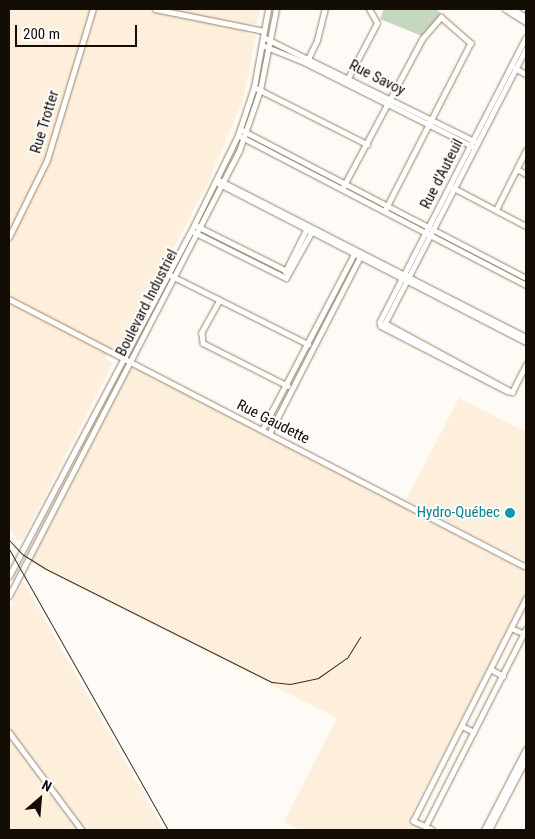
<!DOCTYPE html>
<meta charset="utf-8">
<style>
body{margin:0}
#map{position:relative;width:535px;height:839px;overflow:hidden;background:#fefaf5;font-family:"Roboto Condensed",sans-serif}
div>[style]{position:absolute}
.built>*{inset:0;background:#feefdc}
.green>*{inset:0;background:#c5d7be}
.roads{filter:drop-shadow(0 0 1px #95836c) drop-shadow(0 0 1px #95836c)}
.minor>*{height:4.5px;margin:-2.25px;padding:0 2.25px;transform-origin:2.25px;border-radius:2.25px;background:#fff}
.tertiary>*{height:5px;margin:-2.5px;padding:0 2.5px;transform-origin:2.5px;border-radius:2.5px;background:#fff}
.rail>*{height:1px;margin:-0.5px;padding:0 0.5px;transform-origin:0.5px;border-radius:0.5px;background:#38322a}
.dots>*{width:14px;height:14px;translate:-50% -50%;box-sizing:border-box;border:2px solid #fff;border-radius:50%}
span{translate:-50% -50%;white-space:nowrap;text-align:center;line-height:1.15;-webkit-text-stroke:4px #fff;paint-order:stroke}
.street-label{font-size:15px;color:#140d05}
.culture-label{font-size:15px;color:#0d838f}
.right{translate:-100% -50%;text-align:right}
.frame{position:absolute;inset:0;border:10px solid #140d05;pointer-events:none}
.north{position:absolute;left:15px;top:774px;width:50px;height:50px;-webkit-text-stroke:4px #fff;paint-order:stroke;rotate:27deg;font-size:14px;font-weight:700;line-height:20px;text-align:center;color:#140d05}
.north::after{content:'';display:block;margin:auto;width:18px;height:22px;background:#140d05;clip-path:polygon(50% 0,100% 100%,50% 72%,0 100%)}
.scale{position:absolute;left:15px;top:25px;width:122px;height:22px;box-sizing:border-box;border:2px solid #140d05;border-top:0;padding-left:6px;font-size:15px;line-height:18px;white-space:nowrap;color:#140d05;-webkit-text-stroke:4px #fff;paint-order:stroke}
</style>
<div id="map">
<div class="built">
<i style="clip-path:polygon(9px 9px,261px 9px,256px 24px,248px 25px,247px 34px,256px 36px,243px 100px,208px 183px,121px 348px,112px 346px,105px 358px,113px 363px,23px 539px,18px 541px,9px 526px)"></i>
<i style="clip-path:polygon(131px 362px,526px 572px,526px 592px,408px 822px,425px 830px,301px 830px,284px 822px,337px 718px,27px 561px)"></i>
<i style="clip-path:polygon(459px 398px,526px 432px,526px 562px,406px 500px)"></i>
<i style="clip-path:polygon(23px 581px,164px 830px,9px 830px,9px 609px)"></i>
</div>
<div class="green">
<i style="clip-path:polygon(384px 9px,436px 9px,441px 13px,422px 36px,380px 19px)"></i>
</div>
<div class="roads">
<div class="minor">
<i style="left:155px;top:9px;width:111px;rotate:11.4deg"></i>
<i style="left:505px;top:9px;width:25px;rotate:32deg"></i>
<i style="left:513px;top:9px;width:15px;rotate:32deg"></i>
<i style="left:263px;top:37px;width:235px;rotate:26.2deg"></i>
<i style="left:526px;top:38px;width:319px;rotate:117.2deg"></i>
<i style="left:380px;top:322px;width:4px;rotate:76deg"></i>
<i style="left:381px;top:326px;width:142px;rotate:27.3deg"></i>
<i style="left:507px;top:391px;width:5px;rotate:11deg"></i>
<i style="left:512px;top:392px;width:31px;rotate:-63deg"></i>
<i style="left:262px;top:45px;width:48px;rotate:22.2deg"></i>
<i style="left:306px;top:63px;width:186px;rotate:26.6deg"></i>
<i style="left:306px;top:63px;width:25px;rotate:-64deg"></i>
<i style="left:317px;top:40px;width:32px;rotate:-76deg"></i>
<i style="left:515px;top:68px;width:13px;rotate:29deg"></i>
<i style="left:347px;top:80px;width:64px;rotate:-62.2deg"></i>
<i style="left:377px;top:23px;width:16px;rotate:-120deg"></i>
<i style="left:254px;top:87px;width:127px;rotate:26.8deg"></i>
<i style="left:240px;top:129px;width:322px;rotate:27.5deg"></i>
<i style="left:238px;top:135px;width:325px;rotate:27.5deg"></i>
<i style="left:517px;top:169px;width:10px;rotate:29deg"></i>
<i style="left:217px;top:179px;width:347px;rotate:27.1deg"></i>
<i style="left:216px;top:182px;width:349px;rotate:27.3deg"></i>
<i style="left:452px;top:187px;width:84px;rotate:27.8deg"></i>
<i style="left:342px;top:189px;width:170px;rotate:-61.9deg"></i>
<i style="left:422px;top:39px;width:29px;rotate:-49deg"></i>
<i style="left:441px;top:17px;width:40px;rotate:41deg"></i>
<i style="left:471px;top:43px;width:189px;rotate:117.1deg"></i>
<i style="left:496px;top:210px;width:67px;rotate:-63.4deg"></i>
<i style="left:197px;top:226px;width:98px;rotate:26.6deg"></i>
<i style="left:194px;top:232px;width:103px;rotate:26.6deg"></i>
<i style="left:9px;top:237px;width:86px;rotate:-63.7deg"></i>
<i style="left:47px;top:160px;width:158px;rotate:-73.1deg"></i>
<i style="left:285px;top:272px;width:49px;rotate:-63.4deg"></i>
<i style="left:168px;top:274px;width:157px;rotate:26.6deg"></i>
<i style="left:286px;top:278px;width:54px;rotate:-61deg"></i>
<i style="left:9px;top:299px;width:582px;rotate:27.4deg"></i>
<i style="left:220px;top:300px;width:38px;rotate:119deg"></i>
<i style="left:202px;top:333px;width:10px;rotate:84deg"></i>
<i style="left:203px;top:343px;width:95px;rotate:26.8deg"></i>
<i style="left:385px;top:323px;width:308px;rotate:-62.8deg"></i>
<i style="left:385px;top:323px;width:145px;rotate:28.5deg"></i>
<i style="left:262px;top:430px;width:201px;rotate:-62.4deg"></i>
<i style="left:269px;top:434px;width:201px;rotate:-62.8deg"></i>
<i style="left:511px;top:628px;width:15px;rotate:23deg"></i>
<i style="left:491px;top:669px;width:14px;rotate:30deg"></i>
<i style="left:462px;top:726px;width:13px;rotate:27deg"></i>
<i style="left:9px;top:732px;width:122px;rotate:53.3deg"></i>
<i style="left:425px;top:827px;width:222px;rotate:-63deg"></i>
<i style="left:432px;top:830px;width:21px;rotate:-155deg"></i>
<i style="left:413px;top:821px;width:250px;rotate:-63.1deg"></i>
<i style="left:484px;top:830px;width:91px;rotate:-62.6deg"></i>
<i style="left:489px;top:830px;width:80px;rotate:-62.5deg"></i>
</div>
<div class="tertiary">
<i style="left:9px;top:576px;width:390px;rotate:-62.2deg"></i>
<i style="left:191px;top:231px;width:107px;rotate:-63.9deg"></i>
<i style="left:238px;top:135px;width:51px;rotate:-71.6deg"></i>
<i style="left:254px;top:87px;width:79px;rotate:-79.8deg"></i>
<i style="left:9px;top:596px;width:501px;rotate:-62.67deg"></i>
<i style="left:239px;top:151px;width:65px;rotate:-71deg"></i>
<i style="left:260px;top:90px;width:83px;rotate:-78.8deg"></i>
</div>
</div>
<div class="rail">
<i style="left:9px;top:540px;width:19px;rotate:47deg"></i>
<i style="left:22px;top:554px;width:26px;rotate:32deg"></i>
<i style="left:44px;top:568px;width:255px;rotate:26.6deg"></i>
<i style="left:272px;top:682px;width:18px;rotate:6deg"></i>
<i style="left:290px;top:684px;width:29px;rotate:-12deg"></i>
<i style="left:318px;top:678px;width:35px;rotate:-35deg"></i>
<i style="left:347px;top:658px;width:25px;rotate:-58deg"></i>
<i style="left:9px;top:549px;width:323px;rotate:60.5deg"></i>
</div>
<div class="dots">
<i style="left:510px;top:513px;background:#0f9aa8"></i>
</div>
<div class="street-label">
<span style="left:377px;top:78px;rotate:27deg">Rue Savoy</span>
<span style="left:45px;top:122px;rotate:-73deg">Rue Trotter</span>
<span style="left:442px;top:174px;rotate:-63deg">Rue d'Auteuil</span>
<span style="left:147px;top:303px;rotate:-63deg">Boulevard Industriel</span>
<span style="left:273px;top:422px;rotate:27deg">Rue Gaudette</span>
</div>
<div class="culture-label">
<span class="right" style="left:500px;top:513px">Hydro-Québec</span>
</div>
<div class="frame"></div>
<div class="north">N</div>
<div class="scale">200 m</div>
</div>
